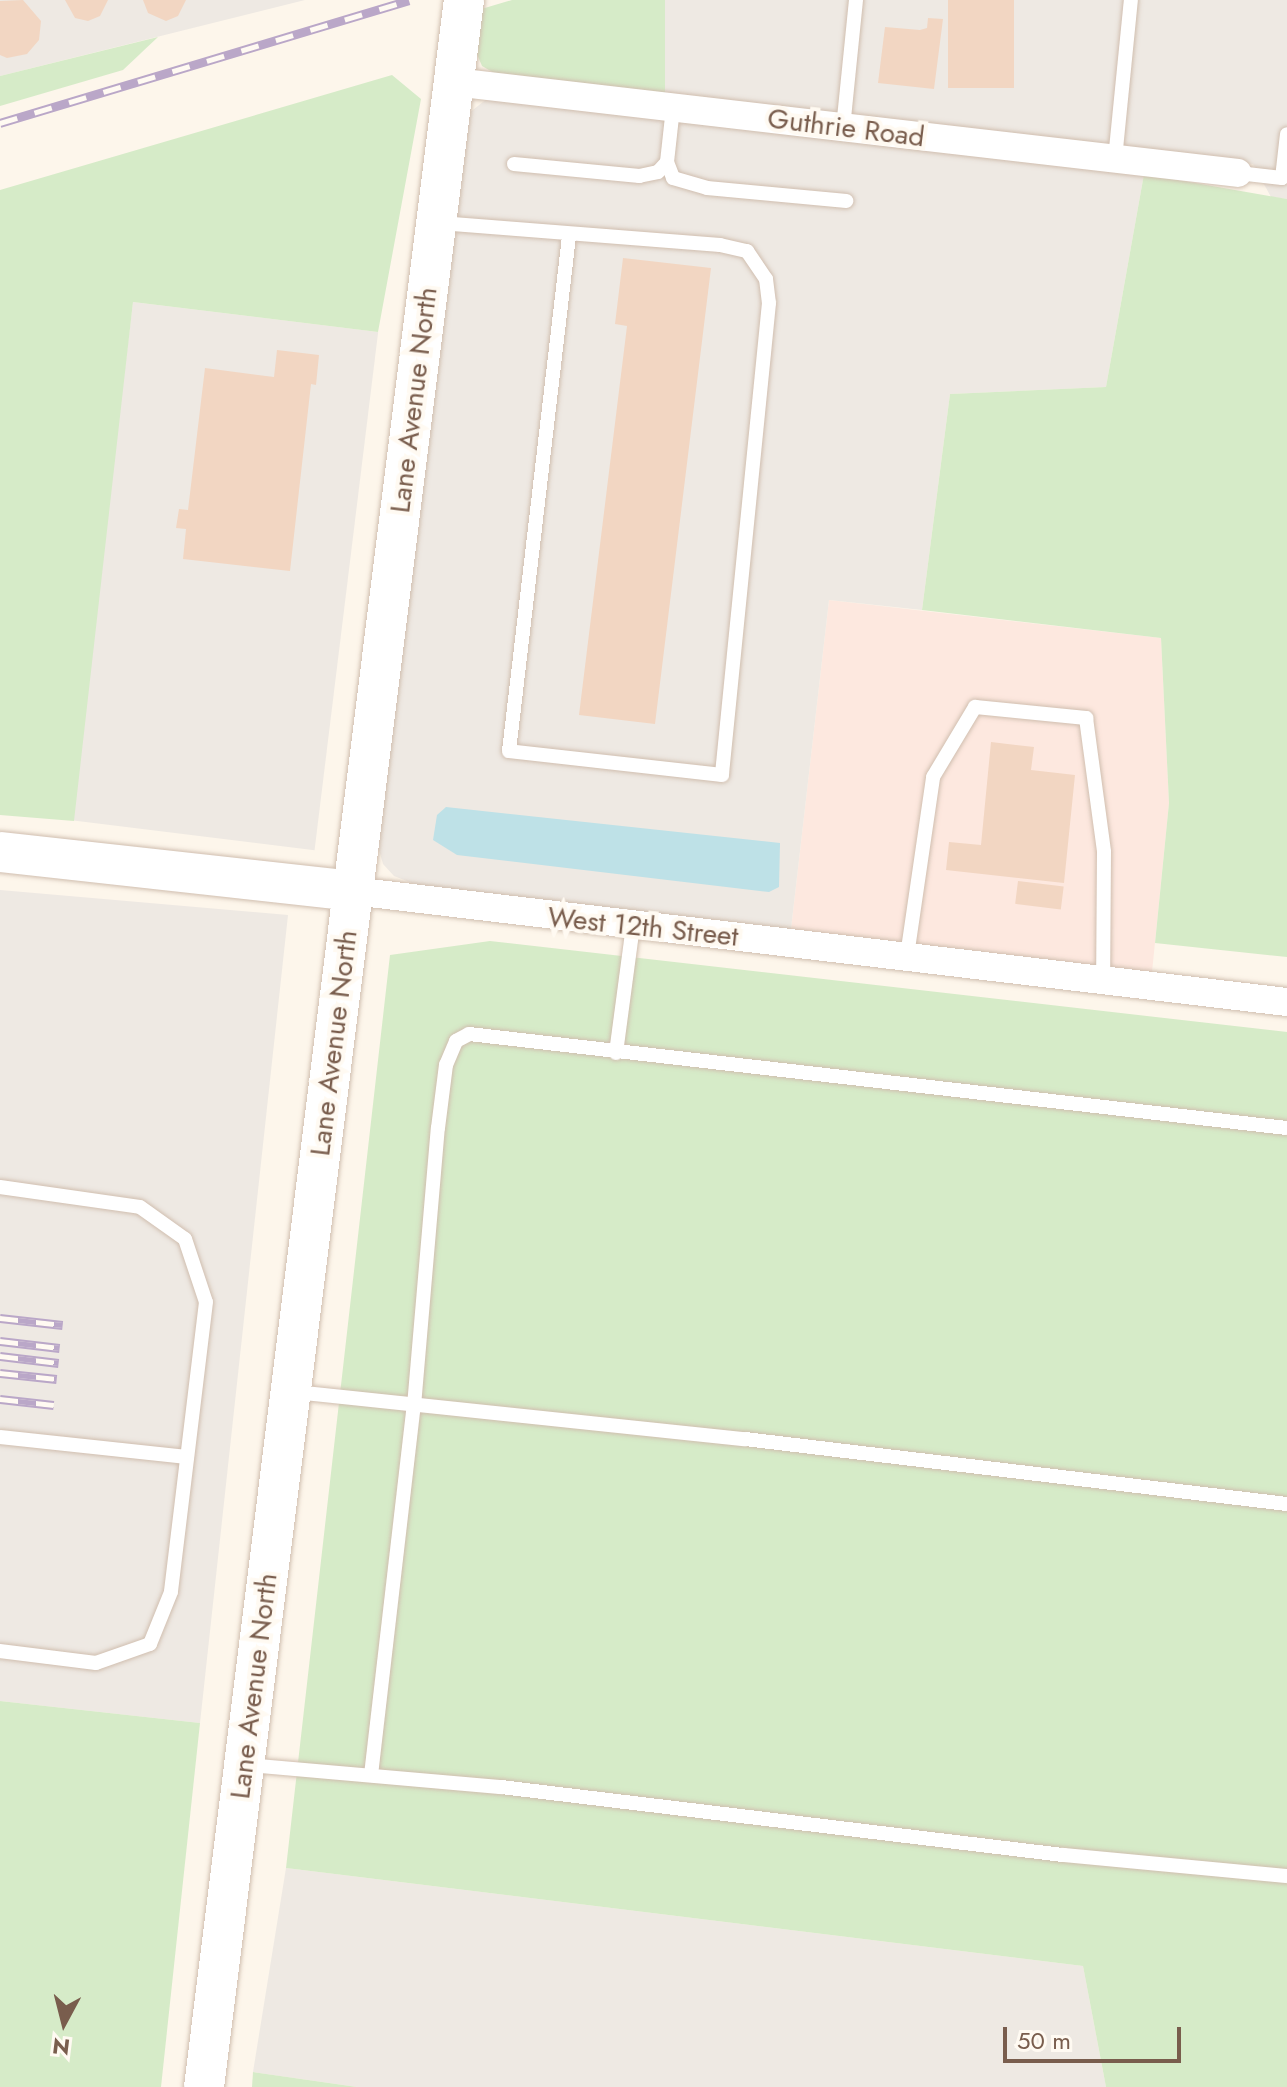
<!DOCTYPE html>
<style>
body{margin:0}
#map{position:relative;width:1287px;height:2087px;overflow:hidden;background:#fdf6eb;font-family:Jost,sans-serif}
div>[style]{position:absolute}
.commercial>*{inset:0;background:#fde8df}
.industrial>*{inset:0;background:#eee9e3;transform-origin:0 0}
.green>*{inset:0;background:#d6ebc8}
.water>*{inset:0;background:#bee1e7}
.building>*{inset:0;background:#f2d6c2;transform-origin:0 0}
.roads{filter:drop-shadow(0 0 2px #d0beaf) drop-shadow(0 0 2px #d0beaf)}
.lane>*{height:14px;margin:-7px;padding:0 7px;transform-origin:7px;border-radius:7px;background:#fff}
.street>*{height:28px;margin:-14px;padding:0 14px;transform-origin:14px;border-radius:14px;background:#fff}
.secondary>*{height:40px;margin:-20px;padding:0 20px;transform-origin:20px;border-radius:20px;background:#fff}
.rail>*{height:9px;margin-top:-4.5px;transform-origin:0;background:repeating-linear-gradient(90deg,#fffaf2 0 18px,#baa7c8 0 36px);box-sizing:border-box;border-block:2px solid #baa7c8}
span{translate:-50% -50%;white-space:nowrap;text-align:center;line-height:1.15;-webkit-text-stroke:8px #fffaf2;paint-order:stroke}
.street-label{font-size:28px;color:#795d4d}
.north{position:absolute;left:24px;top:1983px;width:80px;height:80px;-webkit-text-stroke:6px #fffaf2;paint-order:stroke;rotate:187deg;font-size:22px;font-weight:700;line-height:32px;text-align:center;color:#795d4d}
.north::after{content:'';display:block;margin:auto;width:28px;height:36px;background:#795d4d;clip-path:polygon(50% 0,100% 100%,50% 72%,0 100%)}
.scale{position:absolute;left:1003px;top:2027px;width:178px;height:36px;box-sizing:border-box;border:4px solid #795d4d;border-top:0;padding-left:10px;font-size:24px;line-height:28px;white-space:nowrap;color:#795d4d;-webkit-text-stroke:6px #fffaf2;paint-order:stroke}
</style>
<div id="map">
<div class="commercial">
<i style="clip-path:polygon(829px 600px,1161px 638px,1169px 803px,1152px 972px,791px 929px)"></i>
</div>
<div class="industrial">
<i style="clip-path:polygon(0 0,305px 0,0 76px)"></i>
<i style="clip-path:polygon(665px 0,1287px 0,1287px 199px,1271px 197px,1253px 164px,665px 93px)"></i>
<i style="clip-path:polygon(488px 98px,1144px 174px,1106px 387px,950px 394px,922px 610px,829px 600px,791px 929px,417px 885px,394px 876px,383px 864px,377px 843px,469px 113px)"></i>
<i style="left:133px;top:302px;width:247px;height:522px;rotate:7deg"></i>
<i style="clip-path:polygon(0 890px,288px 915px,200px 1723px,0 1701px)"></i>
<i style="clip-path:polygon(286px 1868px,1083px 1966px,1106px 2087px,357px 2087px,253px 2072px)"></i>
</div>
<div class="green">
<i style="clip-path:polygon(512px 0,665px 0,665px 93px,503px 78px,482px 66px,474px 47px,478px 10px)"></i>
<i style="clip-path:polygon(158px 37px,123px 70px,0 106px,0 76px)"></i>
<i style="clip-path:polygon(392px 75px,421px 99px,378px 332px,133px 302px,74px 821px,0 815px,0 190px)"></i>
<i style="clip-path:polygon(1144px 174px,1287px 199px,1287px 957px,1155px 943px,1169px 803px,1161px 638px,922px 610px,950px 394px,1106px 387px)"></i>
<i style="clip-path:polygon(490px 941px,1287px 1032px,1287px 2087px,1106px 2087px,1083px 1966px,286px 1868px,390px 955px)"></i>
<i style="clip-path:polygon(0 1701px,200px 1723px,161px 2087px,0 2087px)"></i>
<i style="clip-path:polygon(253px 2072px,357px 2087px,252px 2087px)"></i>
</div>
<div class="water">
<i style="clip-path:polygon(446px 807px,780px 843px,779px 887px,769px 892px,457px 855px,433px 840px,437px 815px)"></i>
</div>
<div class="building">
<i style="clip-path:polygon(23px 0,41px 21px,39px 40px,27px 54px,7px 58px,0 55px,0 1px)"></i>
<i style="clip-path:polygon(65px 0,108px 0,100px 16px,88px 21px,75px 18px)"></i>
<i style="clip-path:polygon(143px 0,186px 0,178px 16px,166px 21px,148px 13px)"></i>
<i style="left:948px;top:0;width:66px;height:88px"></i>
<i style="clip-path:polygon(928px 18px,943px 19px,934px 89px,878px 83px,885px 27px,920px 30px,927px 28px)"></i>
<i style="clip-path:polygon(623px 258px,711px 268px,655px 724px,579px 715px,627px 326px,615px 324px)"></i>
<i style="clip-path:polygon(277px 350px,319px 355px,316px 385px,311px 384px,290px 571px,183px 559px,186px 529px,176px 528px,179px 509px,188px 510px,205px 368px,274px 377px)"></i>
<i style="clip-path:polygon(991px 742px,1034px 747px,1031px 770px,1075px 775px,1064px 883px,946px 870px,949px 842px,981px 845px)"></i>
<i style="left:1018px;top:881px;width:46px;height:23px;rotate:7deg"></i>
</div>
<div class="roads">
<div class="lane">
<i style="left:843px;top:128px;width:129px;rotate:-84.2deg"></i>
<i style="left:1115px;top:159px;width:160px;rotate:-84.3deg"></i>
<i style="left:667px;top:162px;width:17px;rotate:69deg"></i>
<i style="left:673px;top:178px;width:35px;rotate:16deg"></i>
<i style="left:707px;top:188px;width:140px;rotate:5.3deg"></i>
<i style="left:514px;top:164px;width:126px;rotate:5.5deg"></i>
<i style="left:639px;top:176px;width:19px;rotate:-12deg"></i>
<i style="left:658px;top:172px;width:13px;rotate:-48deg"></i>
<i style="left:667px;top:162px;width:54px;rotate:-83.7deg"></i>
<i style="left:1238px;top:173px;width:44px;rotate:6.5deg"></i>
<i style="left:1282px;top:178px;width:44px;rotate:-83.5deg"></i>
<i style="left:440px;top:223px;width:281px;rotate:4.5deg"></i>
<i style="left:720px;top:245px;width:28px;rotate:13deg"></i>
<i style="left:747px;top:251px;width:34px;rotate:56deg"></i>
<i style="left:766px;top:279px;width:24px;rotate:83deg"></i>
<i style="left:769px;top:303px;width:474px;rotate:95.7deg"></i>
<i style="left:722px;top:775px;width:214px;rotate:-173.6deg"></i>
<i style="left:509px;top:751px;width:518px;rotate:-83.35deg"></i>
<i style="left:907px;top:956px;width:181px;rotate:-81.7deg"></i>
<i style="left:933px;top:777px;width:82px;rotate:-59deg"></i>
<i style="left:975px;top:707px;width:112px;rotate:5.7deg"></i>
<i style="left:1086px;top:718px;width:135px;rotate:82.3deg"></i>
<i style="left:1104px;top:852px;width:128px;rotate:90.4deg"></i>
<i style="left:616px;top:1053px;width:128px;rotate:-82.4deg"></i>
<i style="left:0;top:1187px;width:141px;rotate:8.1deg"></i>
<i style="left:140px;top:1207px;width:55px;rotate:35.4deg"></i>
<i style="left:185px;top:1239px;width:66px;rotate:71.6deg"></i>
<i style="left:206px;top:1302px;width:292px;rotate:96.9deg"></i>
<i style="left:171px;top:1592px;width:56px;rotate:112deg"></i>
<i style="left:150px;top:1644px;width:57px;rotate:160.6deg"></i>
<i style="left:96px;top:1663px;width:97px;rotate:-172.9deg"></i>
<i style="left:295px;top:1392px;width:452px;rotate:6deg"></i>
<i style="left:745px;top:1439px;width:546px;rotate:6.84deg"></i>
<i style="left:0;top:1437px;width:188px;rotate:6.1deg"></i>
<i style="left:248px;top:1765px;width:254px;rotate:5deg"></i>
<i style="left:501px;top:1787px;width:566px;rotate:6.9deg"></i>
<i style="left:1063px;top:1855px;width:225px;rotate:5.4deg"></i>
<i style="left:371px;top:1775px;width:371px;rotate:-83.4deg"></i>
<i style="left:414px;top:1406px;width:279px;rotate:-85.1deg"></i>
<i style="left:438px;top:1128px;width:64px;rotate:-82.8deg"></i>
<i style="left:446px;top:1065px;width:26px;rotate:-67deg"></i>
<i style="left:456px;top:1041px;width:15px;rotate:-28deg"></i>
<i style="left:469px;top:1034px;width:823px;rotate:6.56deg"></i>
</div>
<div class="street">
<i style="left:454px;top:82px;width:789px;rotate:6.62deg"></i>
<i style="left:353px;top:891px;width:941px;rotate:6.78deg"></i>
</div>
<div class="secondary">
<i style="left:0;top:852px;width:355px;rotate:6.3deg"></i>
<i style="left:204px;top:2087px;width:2103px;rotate:-82.9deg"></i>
</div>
</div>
<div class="rail">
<i style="left:0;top:123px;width:427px;rotate:-16.7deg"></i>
<i style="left:0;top:1318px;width:63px;rotate:6.3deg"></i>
<i style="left:0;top:1341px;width:60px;rotate:6.7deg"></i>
<i style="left:0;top:1356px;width:59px;rotate:6.8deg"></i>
<i style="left:0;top:1373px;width:57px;rotate:6deg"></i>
<i style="left:0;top:1399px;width:54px;rotate:6.3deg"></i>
</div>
<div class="street-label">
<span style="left:846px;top:128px;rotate:7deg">Guthrie Road</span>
<span style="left:414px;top:400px;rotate:-83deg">Lane Avenue North</span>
<span style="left:643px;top:927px;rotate:6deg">West 12th Street</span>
<span style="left:334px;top:1043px;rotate:-83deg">Lane Avenue North</span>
<span style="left:254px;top:1686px;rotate:-83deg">Lane Avenue North</span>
</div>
<div class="north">N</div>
<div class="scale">50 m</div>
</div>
